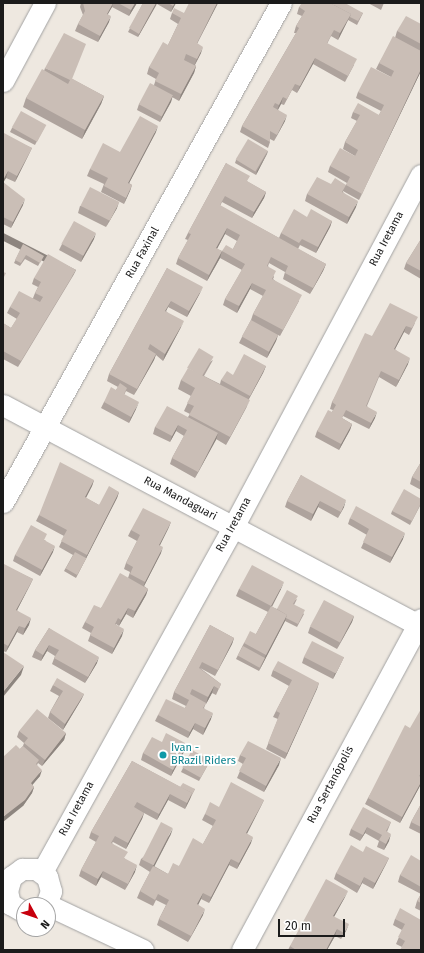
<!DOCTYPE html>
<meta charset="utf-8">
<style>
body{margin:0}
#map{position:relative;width:424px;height:953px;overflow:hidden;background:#eee8e0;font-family:"Fira Sans",sans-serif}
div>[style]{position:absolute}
.roads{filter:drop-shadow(0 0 1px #a2a2a2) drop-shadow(0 0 1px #a2a2a2)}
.street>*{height:21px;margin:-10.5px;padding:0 10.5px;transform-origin:10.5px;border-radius:10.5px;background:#fff}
.wall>*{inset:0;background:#aea39d}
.shaded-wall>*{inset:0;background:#8d857f;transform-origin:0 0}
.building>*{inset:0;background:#cabeb6;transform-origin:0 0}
.dots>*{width:11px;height:11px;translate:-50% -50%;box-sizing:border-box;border:2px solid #fff;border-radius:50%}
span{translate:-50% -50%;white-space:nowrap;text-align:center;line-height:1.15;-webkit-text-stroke:3.5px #fff;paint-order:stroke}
.street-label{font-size:11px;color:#1b1b1b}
.culture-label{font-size:11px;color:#0d838f}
.left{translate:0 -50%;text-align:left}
.frame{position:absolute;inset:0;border:4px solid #1b1b1b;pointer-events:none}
.north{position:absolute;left:16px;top:897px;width:40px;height:40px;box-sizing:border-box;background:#fff;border:1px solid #a4a4a4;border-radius:50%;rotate:130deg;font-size:11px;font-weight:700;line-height:16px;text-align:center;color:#1b1b1b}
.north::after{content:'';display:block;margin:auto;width:14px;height:18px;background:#c7000d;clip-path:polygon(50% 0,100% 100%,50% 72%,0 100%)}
.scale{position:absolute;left:278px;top:919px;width:67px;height:18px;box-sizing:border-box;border:2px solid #1b1b1b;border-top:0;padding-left:5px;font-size:12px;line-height:14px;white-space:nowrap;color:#1b1b1b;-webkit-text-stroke:3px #fff;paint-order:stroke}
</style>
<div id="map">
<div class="roads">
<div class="street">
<i style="left:3px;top:81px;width:89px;rotate:-61.7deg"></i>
<i style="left:3px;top:405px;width:473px;rotate:27.9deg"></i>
<i style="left:3px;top:502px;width:571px;rotate:-60.88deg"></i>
<i style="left:42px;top:872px;width:394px;rotate:-61deg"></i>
<i style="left:233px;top:527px;width:399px;rotate:-61.9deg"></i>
<i style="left:48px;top:905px;width:105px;rotate:25.3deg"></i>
<i style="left:24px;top:912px;width:16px;rotate:-150deg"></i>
<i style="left:10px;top:904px;width:13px;rotate:-103deg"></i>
<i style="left:7px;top:891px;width:15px;rotate:-74deg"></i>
<i style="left:11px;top:877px;width:14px;rotate:-36deg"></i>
<i style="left:22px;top:869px;width:14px"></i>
<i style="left:36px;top:869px;width:14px;rotate:36deg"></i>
<i style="left:47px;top:877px;width:15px;rotate:74deg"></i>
<i style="left:51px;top:891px;width:15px;rotate:110deg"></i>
<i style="left:242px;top:950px;width:376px;rotate:-61.6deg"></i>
</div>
</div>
<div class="wall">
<i style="clip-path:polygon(81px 3px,137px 3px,129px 16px,112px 7px,108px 14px,109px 22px,98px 42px,75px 31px,78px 24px,83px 15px,80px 7px)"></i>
<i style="clip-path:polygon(143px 3px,176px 3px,171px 12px,157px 4px,138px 37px,128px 32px)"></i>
<i style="clip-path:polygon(218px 3px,197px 44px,201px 53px,195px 65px,196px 66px,194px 73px,179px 101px,172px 97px,171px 102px,160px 122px,137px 110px,139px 104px,154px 85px,156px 79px,147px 74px,149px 67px,168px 45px,178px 24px,170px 19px,172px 13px,184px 13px)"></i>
<i style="clip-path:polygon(368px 3px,384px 3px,381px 10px)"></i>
<i style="clip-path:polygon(332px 4px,363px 13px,357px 25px,348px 20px,338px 40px,331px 36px,327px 44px,354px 65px,345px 82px,313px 64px,297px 93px,292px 90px,284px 105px,281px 104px,278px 110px,285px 121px,274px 141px,270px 139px,270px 142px,268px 148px,240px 132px,242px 126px,296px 33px,294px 33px,296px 26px,302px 16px,297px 14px,299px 7px)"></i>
<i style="clip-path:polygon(421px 24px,421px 71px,359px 200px,343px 191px,343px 192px,356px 207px,347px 224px,305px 201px,307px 194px,331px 184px,346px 185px,347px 183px,328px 172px,330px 166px,355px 156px,343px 149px,345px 142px,357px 121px,351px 118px,353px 112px,379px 115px,381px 111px,356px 98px,358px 92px,391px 77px,376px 69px,379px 63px,395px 38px,397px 31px)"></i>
<i style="clip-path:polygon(45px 68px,72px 79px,104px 96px,101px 104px,82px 139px,23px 107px,26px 98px,44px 71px)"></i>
<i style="clip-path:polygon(12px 128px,44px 128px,35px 145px,10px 132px)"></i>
<i style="clip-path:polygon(156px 132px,129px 183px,132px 185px,124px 204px,101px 192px,104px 184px,87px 176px,90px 169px)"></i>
<i style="clip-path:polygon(3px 135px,32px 148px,15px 182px,6px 178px,3px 182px,23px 205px,11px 228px,3px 224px)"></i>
<i style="clip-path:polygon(268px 151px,256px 175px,235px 163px,236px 160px)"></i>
<i style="clip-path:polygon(evenodd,226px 163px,248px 182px,266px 192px,264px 198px,252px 218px,222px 202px,220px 206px,279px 238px,281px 233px,307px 217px,332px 221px,330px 227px,316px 253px,300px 245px,298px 249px,326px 264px,323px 271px,310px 294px,283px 279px,285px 272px,269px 263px,268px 266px,274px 277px,273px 279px,299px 301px,280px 336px,278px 335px,276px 341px,267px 358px,239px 343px,242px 337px,251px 320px,253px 314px,263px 296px,250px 289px,237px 313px,223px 305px,225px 299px,242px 270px,220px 258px,207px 281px,176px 264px,178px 258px,188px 240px,185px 239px,188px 233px,226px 163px,225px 234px,237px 241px,233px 249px,222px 251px,217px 249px,225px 234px)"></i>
<i style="clip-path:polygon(80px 206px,117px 208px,106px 227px,78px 213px)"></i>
<i style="clip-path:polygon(94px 239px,81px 262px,59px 250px,62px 244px)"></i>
<i style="clip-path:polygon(421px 239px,421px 279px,404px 269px,406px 263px)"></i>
<i style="clip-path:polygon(23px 244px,42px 259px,38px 266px,25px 259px,20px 266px,14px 263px)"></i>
<i style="clip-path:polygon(167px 268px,200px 293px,187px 317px,168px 307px,166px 311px,181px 327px,163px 361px,156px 355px,154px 360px,134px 395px,126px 391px,124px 395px,136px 409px,129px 423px,101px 408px,104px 402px,116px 390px,118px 387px,107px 381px,109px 374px)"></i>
<i style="clip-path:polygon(73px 276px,18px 367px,3px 359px,3px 323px,11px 328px,17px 319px,7px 313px,10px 307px,33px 298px,35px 293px,38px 287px,32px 284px,34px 278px)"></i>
<i style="clip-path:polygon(415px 323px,409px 335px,404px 332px,395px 349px,408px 364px,396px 387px,379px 377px,367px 406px,375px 418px,369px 429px,343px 416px,342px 418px,352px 424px,350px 430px,339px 450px,315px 437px,317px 431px,332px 412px,333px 410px,330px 409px,332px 402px,372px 336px)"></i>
<i style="clip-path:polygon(213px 360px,204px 376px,220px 384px,221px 380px,233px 375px,266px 366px,263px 373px,249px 399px,246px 408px,226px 445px,216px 439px,195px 478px,170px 464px,172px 458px,184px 436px,176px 431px,170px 442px,153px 434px,155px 427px,188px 417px,190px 414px,184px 411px,191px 396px,178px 389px,181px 380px)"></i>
<i style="clip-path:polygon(421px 462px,421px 490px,410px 484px,412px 477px)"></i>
<i style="clip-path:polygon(301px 475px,344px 507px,338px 518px,318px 507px,311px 521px,285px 507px,287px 501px)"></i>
<i style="clip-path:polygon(94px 480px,92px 486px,86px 498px,99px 505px,119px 492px,117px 498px,76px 578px,64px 571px,73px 555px,59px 547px,64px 536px,36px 521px,39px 515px)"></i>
<i style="clip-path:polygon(421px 499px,421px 504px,410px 525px,391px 514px,392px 511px)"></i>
<i style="clip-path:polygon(350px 518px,403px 539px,390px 563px,361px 548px,367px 535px,348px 524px)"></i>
<i style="clip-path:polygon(171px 522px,168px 529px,160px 545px,161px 553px,144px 586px,148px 589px,146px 595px,133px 618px,126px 614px,119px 626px,116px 624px,116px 625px,122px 636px,112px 654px,88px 641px,91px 633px,82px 628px,85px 622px,101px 608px,128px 578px,130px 572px,124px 569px,126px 563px,137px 541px,128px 536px,131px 530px)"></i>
<i style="clip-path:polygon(45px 540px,53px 552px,40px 576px,13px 561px,15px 555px)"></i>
<i style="clip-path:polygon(3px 565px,33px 579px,30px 585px,17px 610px,29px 625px,23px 635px,17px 632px,6px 652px,3px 651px)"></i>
<i style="clip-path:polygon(239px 589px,281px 589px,272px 607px,277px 609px,297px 599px,294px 605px,304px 614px,297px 627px,285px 621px,259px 671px,236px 659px,244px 643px,256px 634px,268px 612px,236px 596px)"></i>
<i style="clip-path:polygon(354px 616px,352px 622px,337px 649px,308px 633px,310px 627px)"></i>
<i style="clip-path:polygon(210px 625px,234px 638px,232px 644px,215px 676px,200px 668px,221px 684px,216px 695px,212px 693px,206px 704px,206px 703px,204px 708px,211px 719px,203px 735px,193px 729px,188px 738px,155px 721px,158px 715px,185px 708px,186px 706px,172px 699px,174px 692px)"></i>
<i style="clip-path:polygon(49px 628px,97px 663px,85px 683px,52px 664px,55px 656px,47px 651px,41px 661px,32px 657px,35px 650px)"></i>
<i style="clip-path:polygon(304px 657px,344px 657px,333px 679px,302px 663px)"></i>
<i style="clip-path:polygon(273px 670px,319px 683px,285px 759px,266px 749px,278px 719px,273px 717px,276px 711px,289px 686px,271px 676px)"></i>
<i style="clip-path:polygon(53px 685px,84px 694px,81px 700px,63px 730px,48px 718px,50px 712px,59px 696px,50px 691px)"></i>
<i style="clip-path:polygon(410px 728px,420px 776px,421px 777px,421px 784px,400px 823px,365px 804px,368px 798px)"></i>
<i style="clip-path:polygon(19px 731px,66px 733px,64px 740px,42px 766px,38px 763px,37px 765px,40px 776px,32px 785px,34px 787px,32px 793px,23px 806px,20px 749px,23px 746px,24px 743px,17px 737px)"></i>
<i style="clip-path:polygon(162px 742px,185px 750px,171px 776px,141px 760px,143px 753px)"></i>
<i style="clip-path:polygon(240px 755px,279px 765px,264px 792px,237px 778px,243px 764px,238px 761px)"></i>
<i style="clip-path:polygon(132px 761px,180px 787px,195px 789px,185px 809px,168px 800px,157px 820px,144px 813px,142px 819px,126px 849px,113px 842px,112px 843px,125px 859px,135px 872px,125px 890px,101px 877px,96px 886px,79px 876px,81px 870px,96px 842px,89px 838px,91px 832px)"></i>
<i style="clip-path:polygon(209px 763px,199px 781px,181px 772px,183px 768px)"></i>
<i style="clip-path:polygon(264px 800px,247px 834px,251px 843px,237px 869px,229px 865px,209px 903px,201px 899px,198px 905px,203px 915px,188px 942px,157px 925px,159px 919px,166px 905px,156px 900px,153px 906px,137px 898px,140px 891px,150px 872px,139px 865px,141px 859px,171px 834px,154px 866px,168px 874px,179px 866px,203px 844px,213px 826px,202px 820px,205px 814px,219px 807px)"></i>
<i style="clip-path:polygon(421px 804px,421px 834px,409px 828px,411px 822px)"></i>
<i style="clip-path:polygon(391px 822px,387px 832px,389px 841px,384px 850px,377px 847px,379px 841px,365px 833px,360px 841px,349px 835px,351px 829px)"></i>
<i style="clip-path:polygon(363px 852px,389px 858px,386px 864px,373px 889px,362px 883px,357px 893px,334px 879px,336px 873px)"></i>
<i style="clip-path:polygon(421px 861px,421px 911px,415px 908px,417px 901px,421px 894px,398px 882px,400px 875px)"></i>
<i style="clip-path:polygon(345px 897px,334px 917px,346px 931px,341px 939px,335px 936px,327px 950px,288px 950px,290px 946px)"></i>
<i style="clip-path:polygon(395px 919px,421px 920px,402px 947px,396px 944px,402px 930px,393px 925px)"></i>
</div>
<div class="shaded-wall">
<i style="clip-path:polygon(113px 3px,112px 7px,104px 20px,107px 14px)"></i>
<i style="clip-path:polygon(135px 3px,137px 3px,129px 16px,131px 10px)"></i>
<i style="clip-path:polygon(156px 3px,156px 5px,138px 37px,139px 34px)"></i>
<i style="clip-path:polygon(175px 3px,176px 3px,171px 12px,173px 6px)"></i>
<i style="clip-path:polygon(217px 3px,218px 3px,194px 49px)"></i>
<i style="clip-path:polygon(351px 14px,338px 40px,340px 33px)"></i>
<i style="clip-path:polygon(111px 16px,109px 22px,98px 42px,100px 36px)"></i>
<i style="clip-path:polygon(203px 47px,201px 53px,194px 66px,197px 59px)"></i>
<i style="clip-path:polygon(315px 58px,313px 64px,297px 93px,300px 86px)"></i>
<i style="clip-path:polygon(196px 66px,194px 73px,179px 101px,181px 94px)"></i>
<i style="clip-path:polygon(421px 69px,421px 71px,359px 200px,362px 194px)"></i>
<i style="clip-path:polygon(173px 95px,171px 102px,160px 122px,162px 116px)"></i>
<i style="clip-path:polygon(104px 96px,101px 104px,82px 139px,85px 130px)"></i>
<i style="clip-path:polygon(283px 97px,281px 104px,277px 111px,279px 105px)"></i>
<i style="clip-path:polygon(287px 115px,285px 121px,274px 141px)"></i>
<i style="clip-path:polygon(158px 126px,156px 132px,126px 189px,128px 183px)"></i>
<i style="clip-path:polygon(32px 148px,15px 182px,17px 176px)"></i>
<i style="clip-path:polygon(268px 151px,267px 154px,256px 175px,257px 171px)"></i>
<i style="clip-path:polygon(8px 171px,6px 178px,3px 183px,3px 180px)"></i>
<i style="clip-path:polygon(132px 185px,130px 191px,124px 204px,126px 198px)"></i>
<i style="clip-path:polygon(266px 192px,264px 198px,252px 218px,254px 212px)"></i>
<i style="clip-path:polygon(25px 199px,23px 205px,11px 228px,13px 222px)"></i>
<i style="clip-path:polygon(358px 201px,356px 207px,347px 224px,349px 217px)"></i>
<i style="clip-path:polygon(119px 202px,117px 208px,106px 227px,109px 221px)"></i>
<i style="clip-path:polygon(332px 221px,330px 227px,316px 253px,318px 247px)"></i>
<i style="clip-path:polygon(227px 228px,225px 234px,214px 254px,216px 248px)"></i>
<i style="clip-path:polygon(96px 233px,94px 239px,81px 262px,83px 256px)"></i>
<i style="clip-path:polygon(222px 251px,220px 258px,207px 281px,209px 275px)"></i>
<i style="clip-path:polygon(326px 264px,323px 271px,310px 294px,313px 288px)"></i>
<i style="left:76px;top:270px;width:7px;height:106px;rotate:117deg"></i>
<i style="clip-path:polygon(252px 283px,250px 289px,237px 313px,239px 306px)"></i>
<i style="clip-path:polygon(203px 287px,200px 293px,187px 317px,189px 311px)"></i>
<i style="clip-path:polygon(171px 301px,163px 317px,165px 311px)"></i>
<i style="clip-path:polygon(184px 321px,181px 327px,163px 361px,165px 354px)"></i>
<i style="clip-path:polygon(406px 326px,404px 332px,392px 355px,394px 349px)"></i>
<i style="clip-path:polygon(278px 335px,276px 341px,267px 358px,269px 352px)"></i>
<i style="clip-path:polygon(156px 354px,154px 360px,134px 395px,137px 389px)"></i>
<i style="clip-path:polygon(410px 358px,408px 364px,396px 387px,399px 380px)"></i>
<i style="clip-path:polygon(266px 366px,263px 373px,247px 402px,250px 396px)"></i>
<i style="clip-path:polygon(250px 400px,246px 408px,226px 445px,230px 437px)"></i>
<i style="clip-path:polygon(139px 402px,136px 409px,129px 423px,131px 417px)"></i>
<i style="clip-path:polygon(377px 412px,375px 418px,369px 429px,371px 423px)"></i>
<i style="clip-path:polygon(352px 424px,350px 430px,339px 450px,341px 444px)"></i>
<i style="clip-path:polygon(178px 425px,176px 431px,170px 442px,172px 436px)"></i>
<i style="clip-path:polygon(218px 433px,216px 440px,195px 478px,198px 472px)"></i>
<i style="clip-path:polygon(94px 480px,92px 486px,83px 503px,85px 497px)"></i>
<i style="clip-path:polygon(119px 492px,117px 498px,76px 578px,85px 560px,87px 555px)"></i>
<i style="clip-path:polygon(346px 500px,344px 507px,338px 518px,341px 512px)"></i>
<i style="clip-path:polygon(320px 501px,318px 507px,311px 521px,313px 514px)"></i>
<i style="clip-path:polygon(171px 522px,168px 529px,157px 551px,159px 545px)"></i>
<i style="clip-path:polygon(405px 533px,403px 539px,390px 563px,392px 557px)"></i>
<i style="clip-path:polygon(55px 546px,53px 552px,40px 576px,42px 570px)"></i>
<i style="clip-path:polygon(163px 547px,161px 553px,143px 588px,145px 582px)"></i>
<i style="clip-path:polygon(33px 579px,30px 585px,14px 616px,16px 610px)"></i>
<i style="clip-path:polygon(284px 582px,281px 589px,268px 613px,271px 606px)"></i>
<i style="clip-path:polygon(148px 589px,146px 595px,133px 618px,135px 611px)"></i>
<i style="clip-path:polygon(128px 608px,126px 614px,119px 626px,121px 620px)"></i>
<i style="clip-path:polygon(287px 615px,285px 621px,259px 671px,266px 655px)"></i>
<i style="clip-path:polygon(354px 616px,352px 622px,337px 649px,340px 643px)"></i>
<i style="clip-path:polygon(31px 618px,29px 625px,23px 635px,25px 628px)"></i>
<i style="clip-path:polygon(19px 626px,17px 632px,6px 652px,8px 646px)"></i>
<i style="clip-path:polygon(124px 629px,122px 636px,112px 654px,114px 648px)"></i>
<i style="clip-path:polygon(234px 638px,232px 644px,215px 676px)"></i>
<i style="clip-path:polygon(49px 645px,47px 651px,41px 661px,43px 655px)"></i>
<i style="clip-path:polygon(99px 657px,97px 663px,85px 683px,88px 677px)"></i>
<i style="clip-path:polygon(344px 657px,333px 679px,335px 673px)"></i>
<i style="clip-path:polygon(24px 666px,21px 675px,3px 697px,3px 692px)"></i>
<i style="clip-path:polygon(319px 683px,317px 689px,285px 759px,287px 753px)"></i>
<i style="clip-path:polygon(214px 686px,212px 693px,206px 704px,208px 697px)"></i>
<i style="clip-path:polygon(84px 694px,81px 700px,63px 730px,65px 724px)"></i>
<i style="clip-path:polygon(213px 713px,211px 719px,203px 735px,205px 728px)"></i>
<i style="clip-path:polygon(195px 723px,193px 729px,188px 738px,190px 732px)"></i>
<i style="clip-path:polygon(66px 733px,64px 740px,42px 766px,45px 760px)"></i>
<i style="clip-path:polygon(187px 744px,185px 750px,171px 776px,173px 770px)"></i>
<i style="clip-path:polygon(281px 758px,279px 765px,264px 792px,266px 786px)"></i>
<i style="clip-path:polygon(42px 770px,40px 776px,28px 790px,31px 783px)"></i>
<i style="clip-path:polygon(421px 782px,421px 784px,400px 823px,402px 817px)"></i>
<i style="clip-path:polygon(34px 787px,32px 793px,23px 806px,3px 822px,3px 817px)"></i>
<i style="clip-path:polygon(192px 793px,190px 799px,185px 809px,187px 803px)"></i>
<i style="clip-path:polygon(170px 794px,168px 800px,157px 820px,159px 814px)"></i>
<i style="clip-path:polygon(264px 800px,261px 806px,244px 839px,246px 833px)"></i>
<i style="clip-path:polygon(144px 813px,142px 819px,126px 849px,128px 843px)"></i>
<i style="clip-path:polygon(367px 827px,365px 833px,360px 841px)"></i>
<i style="clip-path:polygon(173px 828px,171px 834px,151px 873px,153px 866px)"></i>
<i style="clip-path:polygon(391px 834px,389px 841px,384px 850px,386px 844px)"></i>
<i style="clip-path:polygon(253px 837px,251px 843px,237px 869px,239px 863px)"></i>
<i style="clip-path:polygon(389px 858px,386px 864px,373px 889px,375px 883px)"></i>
<i style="clip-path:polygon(231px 859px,229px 865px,209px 903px,211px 897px)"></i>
<i style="clip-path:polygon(137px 865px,135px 872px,125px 890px,128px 884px)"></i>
<i style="clip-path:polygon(103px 871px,101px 877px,96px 886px,98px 879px)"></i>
<i style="clip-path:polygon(364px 877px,362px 883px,357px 893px,360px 886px)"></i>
<i style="clip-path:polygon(348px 891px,345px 897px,331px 922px,333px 916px)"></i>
<i style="clip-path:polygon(203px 893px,201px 899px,195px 911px,197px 904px)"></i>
<i style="clip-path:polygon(205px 909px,203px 915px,188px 942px,191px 936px)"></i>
<i style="clip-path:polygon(349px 924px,346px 931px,341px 939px,344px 933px)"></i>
<i style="clip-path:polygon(337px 929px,335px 936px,327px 950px,326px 950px)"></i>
</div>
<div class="building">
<i style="clip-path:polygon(83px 3px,113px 3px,107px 14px,111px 16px,100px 36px,78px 24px,85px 11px)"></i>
<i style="clip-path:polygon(118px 3px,135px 3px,131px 10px)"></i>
<i style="clip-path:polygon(143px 3px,156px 3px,139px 34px,129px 28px)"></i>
<i style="clip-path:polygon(168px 3px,175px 3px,173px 6px)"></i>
<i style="clip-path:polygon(189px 3px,217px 3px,197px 43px,203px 47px,197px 59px,186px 54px,184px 60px,196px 66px,181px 94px,155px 81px,159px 73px,149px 67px,163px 42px,168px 45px,181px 18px,172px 13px,174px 8px,184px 13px)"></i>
<i style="clip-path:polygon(302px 3px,330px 3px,351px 14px,340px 33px,334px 30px,327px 43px,357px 59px,348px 76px,315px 58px,300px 86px,295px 84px,287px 99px,283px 97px,279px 105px,275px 103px,273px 107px,287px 115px,277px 135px,270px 131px,270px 142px,242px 126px,299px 28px,296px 26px,305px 11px,299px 7px)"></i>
<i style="clip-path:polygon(332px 3px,345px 3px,363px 13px,358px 21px,350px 17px,351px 14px,332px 4px)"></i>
<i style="clip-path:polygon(406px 16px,421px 24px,421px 44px,397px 31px)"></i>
<i style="clip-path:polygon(64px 33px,86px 44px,72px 79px,70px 80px,45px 68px)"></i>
<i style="clip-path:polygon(393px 36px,421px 51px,421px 69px,362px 194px,346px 185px,350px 177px,330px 166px,340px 148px,355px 156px,358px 150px,345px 142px,360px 115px,353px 112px,358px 103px,379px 115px,384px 105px,358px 92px,371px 67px,391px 77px,394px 71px,379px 63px)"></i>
<i style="clip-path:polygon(42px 69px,68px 84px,71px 78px,104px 96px,85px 130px,26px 98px)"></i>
<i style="left:150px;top:83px;width:26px;height:24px;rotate:28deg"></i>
<i style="left:21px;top:111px;width:29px;height:19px;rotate:29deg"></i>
<i style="clip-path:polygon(140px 116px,158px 126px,128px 183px,132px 185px,126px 198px,104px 186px,108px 178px,90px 169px,103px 143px,120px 152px)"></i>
<i style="clip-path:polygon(4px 133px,32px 148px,17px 176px,8px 171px,3px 180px,3px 135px)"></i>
<i style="left:248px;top:139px;width:23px;height:24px;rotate:31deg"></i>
<i style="clip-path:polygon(evenodd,226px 163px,250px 176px,247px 181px,266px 192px,254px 212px,225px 196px,220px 205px,326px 264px,313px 288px,285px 273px,288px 266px,271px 257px,267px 266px,276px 271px,272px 279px,302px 295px,283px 330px,253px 314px,266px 290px,252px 283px,239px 306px,225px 299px,245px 264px,222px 251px,209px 275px,178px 258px,191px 234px,188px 233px,226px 163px,227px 228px,240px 235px,233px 249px,226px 245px,222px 251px,216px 248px,227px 228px)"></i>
<i style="clip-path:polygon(317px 177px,331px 184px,335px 178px,346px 185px,342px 192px,358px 201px,349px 217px,307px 194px)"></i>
<i style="clip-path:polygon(3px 182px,25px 199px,13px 222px,3px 217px)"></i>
<i style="left:90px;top:187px;width:33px;height:21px;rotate:27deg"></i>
<i style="clip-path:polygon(294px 209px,307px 217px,311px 209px,332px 221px,318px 247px,302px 239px,299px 243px,281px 233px)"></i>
<i style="left:74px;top:221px;width:25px;height:26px;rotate:29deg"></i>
<i style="clip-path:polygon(421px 239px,421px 271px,406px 263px)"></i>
<i style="clip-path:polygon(23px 244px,44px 256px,40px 263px,26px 255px,21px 263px,15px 260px)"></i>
<i style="clip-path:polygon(48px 254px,76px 270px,21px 361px,3px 351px,3px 323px,11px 328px,20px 313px,10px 307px,19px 291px,40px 302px,43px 297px,35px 293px,41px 282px,34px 278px)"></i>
<i style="clip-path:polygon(167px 268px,203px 287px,189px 311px,171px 301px,165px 311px,184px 321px,165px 354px,150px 344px,148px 349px,156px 354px,137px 389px,109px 374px)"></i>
<i style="clip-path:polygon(3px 272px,6px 273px,3px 279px)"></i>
<i style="clip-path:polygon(390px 303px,418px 317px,412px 328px,406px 326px,394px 349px,410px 358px,399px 380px,381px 371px,366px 406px,377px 412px,371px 423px,346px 410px,342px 418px,352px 424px,341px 444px,317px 431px,328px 410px,332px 412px,336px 405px,332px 402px,365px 333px,372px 336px)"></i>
<i style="left:251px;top:320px;width:31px;height:19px;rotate:29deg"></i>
<i style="left:199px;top:348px;width:17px;height:23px;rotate:31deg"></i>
<i style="clip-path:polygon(244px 354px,266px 366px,250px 396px,221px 380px,227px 371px,233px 375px)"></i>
<i style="clip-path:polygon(188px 368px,250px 400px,230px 437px,189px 415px,194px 406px,187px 403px,195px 388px,181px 380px)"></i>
<i style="clip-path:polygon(120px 383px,127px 388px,124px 394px,139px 402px,131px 417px,104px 402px,111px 387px,116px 390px)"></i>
<i style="clip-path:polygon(167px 406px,218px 433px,198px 472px,172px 458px,187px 430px,178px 425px,172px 436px,155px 427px)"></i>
<i style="clip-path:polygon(60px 462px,94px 480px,85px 497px,99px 505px,109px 486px,119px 492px,87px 555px,61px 541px,67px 530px,39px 515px)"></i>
<i style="clip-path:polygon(421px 462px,421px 482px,412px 477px)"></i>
<i style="clip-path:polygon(301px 475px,346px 500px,341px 512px,320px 501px,313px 514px,287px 501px)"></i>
<i style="clip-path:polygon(404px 489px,421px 499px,421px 503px,412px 521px,392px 511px)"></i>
<i style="clip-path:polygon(356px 506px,405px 533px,392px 557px,363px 542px,369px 529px,350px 518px)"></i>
<i style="clip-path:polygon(143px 508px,171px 522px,159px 545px,163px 547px,145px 582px,130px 574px,133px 567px,126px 563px,140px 535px,131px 530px)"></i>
<i style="clip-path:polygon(31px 525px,47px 534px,44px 540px,55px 546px,42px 570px,15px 555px)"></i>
<i style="left:75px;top:552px;width:13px;height:19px;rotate:29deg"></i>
<i style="clip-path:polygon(4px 564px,33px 579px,16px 610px,31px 618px,25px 628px,19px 626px,8px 646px,3px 643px,3px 565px)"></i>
<i style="clip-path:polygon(252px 565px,284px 582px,271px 606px,287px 615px,266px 655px,244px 643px,250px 631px,256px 634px,271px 606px,239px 589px)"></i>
<i style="clip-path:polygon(120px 573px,148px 589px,135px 611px,128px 608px,121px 620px,118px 618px,115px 624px,124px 629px,114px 648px,90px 635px,94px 627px,85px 622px,94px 605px,101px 608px)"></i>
<i style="clip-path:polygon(287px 590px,298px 596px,293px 604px,305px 610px,298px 624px,286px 618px,287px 615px,277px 609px)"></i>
<i style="left:324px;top:600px;width:34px;height:30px;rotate:28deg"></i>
<i style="clip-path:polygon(210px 625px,234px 638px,218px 670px,202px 662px,199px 668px,221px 684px,219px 689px,214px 686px,208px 697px,192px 689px,190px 694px,206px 703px,203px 708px,213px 713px,205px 728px,195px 723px,190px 732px,158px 715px,166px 699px,185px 708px,189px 700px,174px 692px)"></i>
<i style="clip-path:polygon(49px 628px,99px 657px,88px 677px,54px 658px,59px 650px,49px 645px,43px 655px,35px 650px)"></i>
<i style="left:312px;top:641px;width:36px;height:18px;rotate:27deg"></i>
<i style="left:243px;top:646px;width:25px;height:11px;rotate:29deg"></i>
<i style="clip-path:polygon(3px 652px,24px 666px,3px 692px)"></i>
<i style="clip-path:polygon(278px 661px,319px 683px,287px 753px,268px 743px,280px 713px,276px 711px,292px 680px,273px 670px)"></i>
<i style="clip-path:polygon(57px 678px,84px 694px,65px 724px,50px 712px,63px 691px,53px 685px)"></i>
<i style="clip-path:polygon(37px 709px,66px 733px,45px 760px,24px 743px,28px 738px,19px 731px)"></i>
<i style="clip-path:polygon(421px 709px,421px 772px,419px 776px,421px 777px,421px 782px,402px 817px,368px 798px,405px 725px,410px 728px)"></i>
<i style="clip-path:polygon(166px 733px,187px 744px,173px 770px,143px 753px,152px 737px,162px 742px)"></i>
<i style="clip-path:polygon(248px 741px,281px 758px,266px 786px,239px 771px,246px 758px,240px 755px)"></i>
<i style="clip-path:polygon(16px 745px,20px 749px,23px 746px,39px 760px,36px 764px,42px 770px,31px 783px,34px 787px,25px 800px,3px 817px,3px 757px)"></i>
<i style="left:192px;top:750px;width:21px;height:20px;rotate:29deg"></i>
<i style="clip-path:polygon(132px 761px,192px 793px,187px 803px,170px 794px,159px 814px,137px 802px,134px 807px,144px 813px,128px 843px,115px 836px,111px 843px,128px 852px,124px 858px,137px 865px,128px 884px,103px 871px,98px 879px,81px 870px,99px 836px,91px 832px)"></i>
<i style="clip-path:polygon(231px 782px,264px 800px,246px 833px,253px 837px,239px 863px,231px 859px,211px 897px,203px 893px,197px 904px,205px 909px,191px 936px,159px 919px,169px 900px,158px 894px,155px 900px,140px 891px,153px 866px,168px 874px,173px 863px,179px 866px,193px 838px,203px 844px,216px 820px,205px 814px,210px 802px,219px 807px)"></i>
<i style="clip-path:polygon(183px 783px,195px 789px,191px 796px,192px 793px,180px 787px)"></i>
<i style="clip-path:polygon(421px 804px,421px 827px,411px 822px)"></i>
<i style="clip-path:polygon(363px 807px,391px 822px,386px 831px,391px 834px,386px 844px,379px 840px,382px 835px,367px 827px,363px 835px,351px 829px)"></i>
<i style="left:161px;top:822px;width:13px;height:42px;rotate:27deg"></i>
<i style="clip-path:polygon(351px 845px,363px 852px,366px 846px,389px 858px,375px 883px,364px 877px,360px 886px,336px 873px)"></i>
<i style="clip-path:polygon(411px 855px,421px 861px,421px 887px,400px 875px)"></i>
<i style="clip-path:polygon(326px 879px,348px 891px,333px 916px,349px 924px,344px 933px,337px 929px,326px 950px,296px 950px,290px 946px)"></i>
<i style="clip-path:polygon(421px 894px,421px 903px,417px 901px)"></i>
<i style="clip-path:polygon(400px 908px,421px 920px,421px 950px,400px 950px,405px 941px,398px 937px,405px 924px,395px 919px)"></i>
<i style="clip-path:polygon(20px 949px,19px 950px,3px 950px)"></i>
</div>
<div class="dots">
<i style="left:163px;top:755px;background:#0f9aa8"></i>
</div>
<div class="street-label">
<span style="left:387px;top:239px;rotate:-62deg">Rua Iretama</span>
<span style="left:143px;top:253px;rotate:-61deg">Rua Faxinal</span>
<span style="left:180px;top:499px;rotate:28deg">Rua Mandaguari</span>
<span style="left:234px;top:525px;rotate:-61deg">Rua Iretama</span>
<span style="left:331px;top:785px;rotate:-62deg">Rua Sertanópolis</span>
<span style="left:77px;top:809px;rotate:-61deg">Rua Iretama</span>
</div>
<div class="culture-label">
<span class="left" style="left:171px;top:755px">Ivan -<br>BRazil Riders</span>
</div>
<div class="frame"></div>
<div class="north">N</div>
<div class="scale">20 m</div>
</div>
